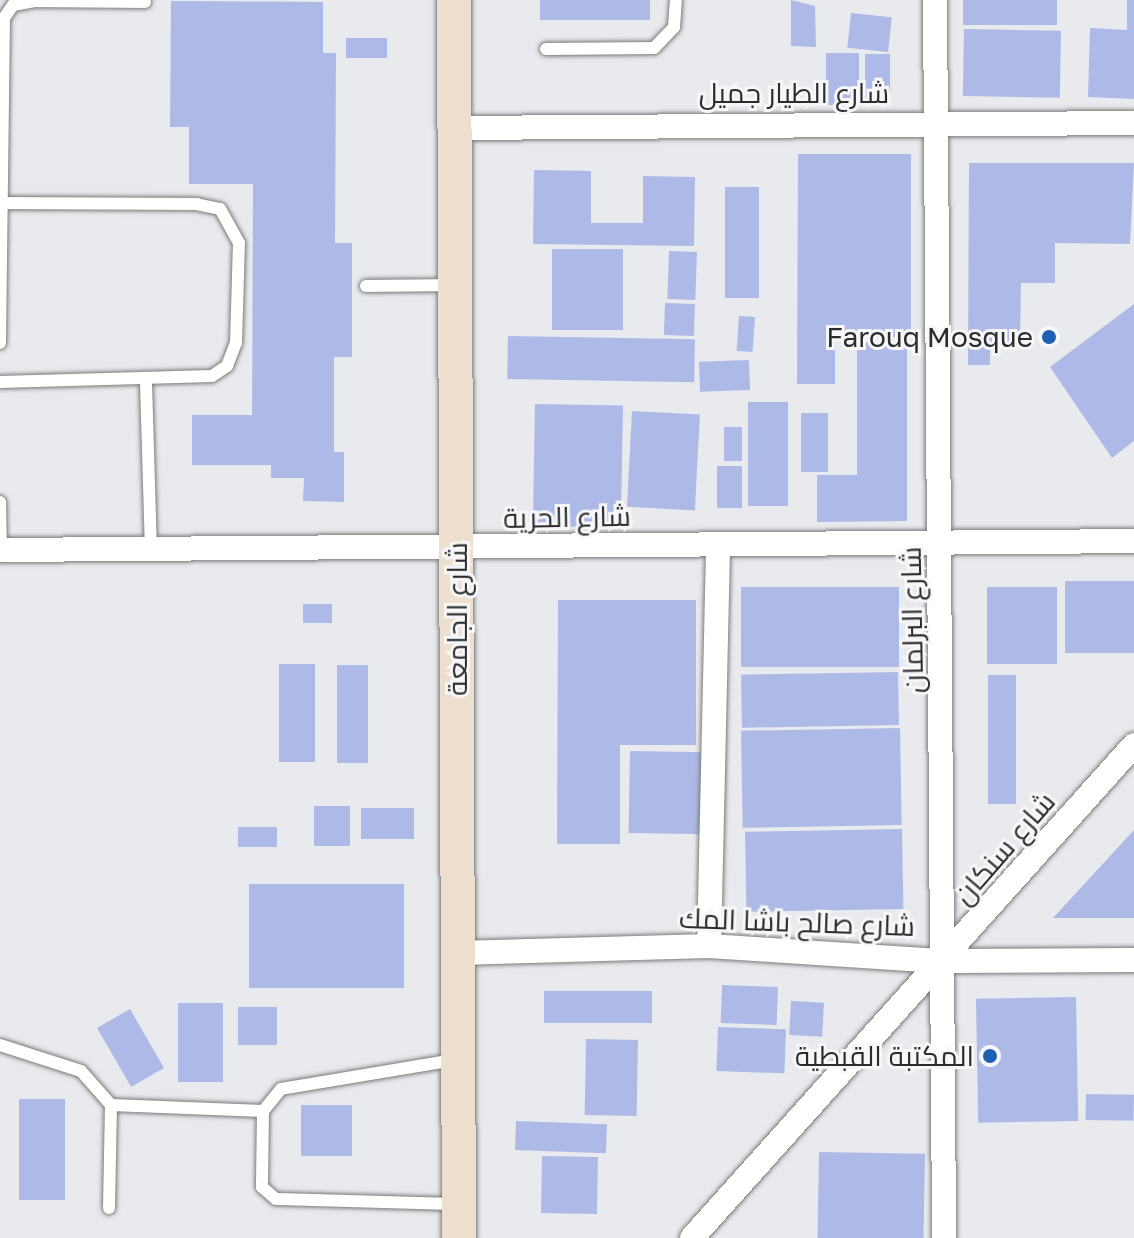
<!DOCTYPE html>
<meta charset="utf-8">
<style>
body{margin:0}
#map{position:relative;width:1134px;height:1238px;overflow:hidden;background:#e9eaed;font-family:"Golos Text",Cairo,sans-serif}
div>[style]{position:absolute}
.building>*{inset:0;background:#adbae8;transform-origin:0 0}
.roads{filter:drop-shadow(0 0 2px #7a7b7d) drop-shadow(0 0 2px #7a7b7d)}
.lane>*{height:12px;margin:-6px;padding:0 6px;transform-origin:6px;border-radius:6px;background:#fff}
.street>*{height:24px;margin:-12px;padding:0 12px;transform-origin:12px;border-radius:12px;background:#fff}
.secondary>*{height:34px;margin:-17px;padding:0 17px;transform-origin:17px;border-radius:17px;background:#eddecd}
.dots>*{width:22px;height:22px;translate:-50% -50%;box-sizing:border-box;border:4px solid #f7f7fa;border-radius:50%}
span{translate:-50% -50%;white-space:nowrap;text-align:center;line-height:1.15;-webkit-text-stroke:6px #f7f7fa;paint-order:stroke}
.street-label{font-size:28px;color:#2b2c2d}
.poi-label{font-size:28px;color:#2b2c2d}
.right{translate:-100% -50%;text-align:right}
</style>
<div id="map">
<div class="building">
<i style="left:540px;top:0;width:110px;height:20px"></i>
<i style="clip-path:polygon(791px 0,815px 6px,816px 47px,791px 46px)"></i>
<i style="left:963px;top:0;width:94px;height:25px"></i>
<i style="clip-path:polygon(1127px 0,1134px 0,1134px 99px,1088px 97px,1090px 28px,1127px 30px)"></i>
<i style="clip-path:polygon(171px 1px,323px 2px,323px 53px,336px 53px,335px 243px,352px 243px,352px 357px,334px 357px,334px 452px,344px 452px,344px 502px,303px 501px,304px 478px,271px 478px,271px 465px,192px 465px,192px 415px,252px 415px,253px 184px,189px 184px,189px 127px,170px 127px)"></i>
<i style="left:851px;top:13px;width:41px;height:35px;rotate:6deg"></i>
<i style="left:964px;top:29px;width:97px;height:67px;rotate:1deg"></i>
<i style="left:346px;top:38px;width:41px;height:20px"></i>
<i style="left:826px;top:53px;width:33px;height:52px"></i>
<i style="left:865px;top:54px;width:25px;height:50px"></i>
<i style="clip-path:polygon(798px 154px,911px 154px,911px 337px,835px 337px,835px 384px,797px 384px)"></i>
<i style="clip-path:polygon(969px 163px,1134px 163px,1130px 244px,1055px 243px,1055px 283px,1021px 283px,1020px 345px,990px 345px,990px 365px,968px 365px)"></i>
<i style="clip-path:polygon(534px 170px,591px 171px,591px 223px,643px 223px,643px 176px,695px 177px,694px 246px,533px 244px)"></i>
<i style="left:725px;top:187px;width:34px;height:111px"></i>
<i style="left:552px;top:249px;width:71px;height:81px"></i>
<i style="left:669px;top:251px;width:28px;height:48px;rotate:2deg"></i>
<i style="left:665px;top:303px;width:30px;height:32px;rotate:2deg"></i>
<i style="clip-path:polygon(1134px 304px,1134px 441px,1112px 458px,1050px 367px)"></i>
<i style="left:739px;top:316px;width:16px;height:35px;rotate:4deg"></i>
<i style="left:508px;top:336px;width:187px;height:43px;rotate:1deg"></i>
<i style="clip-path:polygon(857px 342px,907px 342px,907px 521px,817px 522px,817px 475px,857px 475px)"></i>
<i style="left:749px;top:360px;width:30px;height:50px;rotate:88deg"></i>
<i style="left:748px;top:402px;width:40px;height:104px"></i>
<i style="left:535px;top:404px;width:88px;height:122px;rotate:1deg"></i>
<i style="left:632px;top:411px;width:68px;height:96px;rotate:3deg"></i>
<i style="left:801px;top:413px;width:27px;height:59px"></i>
<i style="left:724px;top:427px;width:18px;height:34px"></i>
<i style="left:742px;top:466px;width:42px;height:25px;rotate:90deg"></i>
<i style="left:1134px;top:581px;width:72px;height:69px;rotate:90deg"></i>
<i style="left:899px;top:587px;width:80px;height:158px;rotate:90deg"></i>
<i style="left:1057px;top:587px;width:77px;height:70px;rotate:90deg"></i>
<i style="clip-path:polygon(558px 600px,696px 600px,696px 745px,620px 745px,620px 844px,557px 844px)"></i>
<i style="left:303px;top:604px;width:29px;height:19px"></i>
<i style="left:279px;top:664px;width:36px;height:98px"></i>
<i style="left:337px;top:665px;width:31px;height:98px"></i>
<i style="left:898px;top:672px;width:53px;height:157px;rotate:89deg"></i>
<i style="left:988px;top:675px;width:28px;height:129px"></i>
<i style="left:900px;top:728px;width:97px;height:159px;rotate:89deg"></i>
<i style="left:630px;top:751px;width:77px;height:82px;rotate:1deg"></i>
<i style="left:314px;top:806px;width:36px;height:40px"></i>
<i style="left:361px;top:808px;width:53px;height:31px"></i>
<i style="left:238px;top:827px;width:39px;height:20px"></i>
<i style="left:902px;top:829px;width:80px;height:157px;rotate:89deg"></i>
<i style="clip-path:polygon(1134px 830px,1134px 918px,1053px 918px)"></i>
<i style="left:249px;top:884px;width:155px;height:104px"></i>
<i style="left:722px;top:985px;width:56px;height:38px;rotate:2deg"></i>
<i style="left:544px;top:991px;width:108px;height:32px"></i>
<i style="left:1076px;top:997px;width:124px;height:100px;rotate:89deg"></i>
<i style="left:791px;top:1001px;width:33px;height:34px;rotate:3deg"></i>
<i style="left:178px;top:1003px;width:45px;height:79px"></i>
<i style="left:238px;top:1007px;width:39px;height:38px"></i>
<i style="left:130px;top:1009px;width:68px;height:38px;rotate:60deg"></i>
<i style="left:718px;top:1027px;width:68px;height:44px;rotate:2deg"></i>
<i style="left:586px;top:1039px;width:52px;height:76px;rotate:1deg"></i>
<i style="left:1086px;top:1094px;width:48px;height:26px;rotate:1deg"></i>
<i style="left:19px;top:1099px;width:46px;height:101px"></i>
<i style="left:301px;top:1105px;width:51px;height:51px"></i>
<i style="left:516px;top:1121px;width:91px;height:29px;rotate:2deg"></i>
<i style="left:819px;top:1152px;width:106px;height:86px;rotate:1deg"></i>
<i style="left:542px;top:1156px;width:56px;height:57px;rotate:1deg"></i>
</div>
<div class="roads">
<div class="lane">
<i style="left:546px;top:49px;width:108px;rotate:-0.5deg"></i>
<i style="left:654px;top:48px;width:29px;rotate:-46deg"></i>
<i style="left:674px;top:27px;width:27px;rotate:-86deg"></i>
<i style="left:366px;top:286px;width:89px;rotate:-0.6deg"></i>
<i style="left:0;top:343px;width:325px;rotate:-89.3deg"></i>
<i style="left:4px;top:18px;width:16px;rotate:-55deg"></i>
<i style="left:13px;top:5px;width:22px;rotate:-10deg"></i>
<i style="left:35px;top:1px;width:110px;rotate:0.5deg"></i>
<i style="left:0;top:382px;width:212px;rotate:-1.6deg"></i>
<i style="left:212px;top:376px;width:18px;rotate:-34deg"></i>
<i style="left:227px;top:366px;width:25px;rotate:-69deg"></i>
<i style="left:236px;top:343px;width:100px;rotate:-88.3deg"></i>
<i style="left:239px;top:243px;width:39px;rotate:-119deg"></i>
<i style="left:220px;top:209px;width:24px;rotate:-168deg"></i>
<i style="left:197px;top:204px;width:195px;rotate:-179.7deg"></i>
<i style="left:146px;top:383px;width:168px;rotate:88.3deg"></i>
<i style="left:0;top:502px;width:48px;rotate:88.8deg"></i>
<i style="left:0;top:1045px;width:85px;rotate:17.8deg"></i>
<i style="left:81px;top:1071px;width:45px;rotate:48.6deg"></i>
<i style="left:111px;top:1105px;width:152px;rotate:2.3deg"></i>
<i style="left:454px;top:1060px;width:175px;rotate:170.5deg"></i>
<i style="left:281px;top:1089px;width:28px;rotate:129deg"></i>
<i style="left:263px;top:1111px;width:76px;rotate:90.8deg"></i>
<i style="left:262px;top:1187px;width:18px;rotate:41deg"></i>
<i style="left:276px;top:1199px;width:180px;rotate:1.6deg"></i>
<i style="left:109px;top:1208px;width:103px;rotate:-88.9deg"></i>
</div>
<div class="street">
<i style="left:935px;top:0;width:1238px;rotate:89.58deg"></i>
<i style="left:455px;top:128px;width:679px;rotate:-0.42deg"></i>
<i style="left:0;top:550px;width:1134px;rotate:-0.45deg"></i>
<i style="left:709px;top:946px;width:401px;rotate:-88.7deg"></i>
<i style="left:458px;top:953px;width:251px;rotate:-1.6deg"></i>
<i style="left:709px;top:946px;width:235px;rotate:3.7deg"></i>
<i style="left:944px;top:961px;width:190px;rotate:-0.3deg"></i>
<i style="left:692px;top:1238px;width:662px;rotate:-48.12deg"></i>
</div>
<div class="secondary">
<i style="left:454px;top:0;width:1238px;rotate:89.77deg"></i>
</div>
</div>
<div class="dots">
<i style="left:1049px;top:337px;background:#1d5fb0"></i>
<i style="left:990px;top:1056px;background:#1d5fb0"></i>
</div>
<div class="street-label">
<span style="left:794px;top:93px">شارع الطيار جميل</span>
<span style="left:567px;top:517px;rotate:-1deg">شارع الحرية</span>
<span style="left:457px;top:619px;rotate:-90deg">شارع الجامعة</span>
<span style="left:912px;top:620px;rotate:-91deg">شارع البرلمان</span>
<span style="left:1004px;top:848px;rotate:-49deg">شارع سنكان</span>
<span style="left:797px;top:922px;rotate:2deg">شارع صالح باشا المك</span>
</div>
<div class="poi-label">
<span class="right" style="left:1033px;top:337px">Farouq Mosque</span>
<span class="right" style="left:974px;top:1056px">المكتبة القبطية</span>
</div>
</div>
